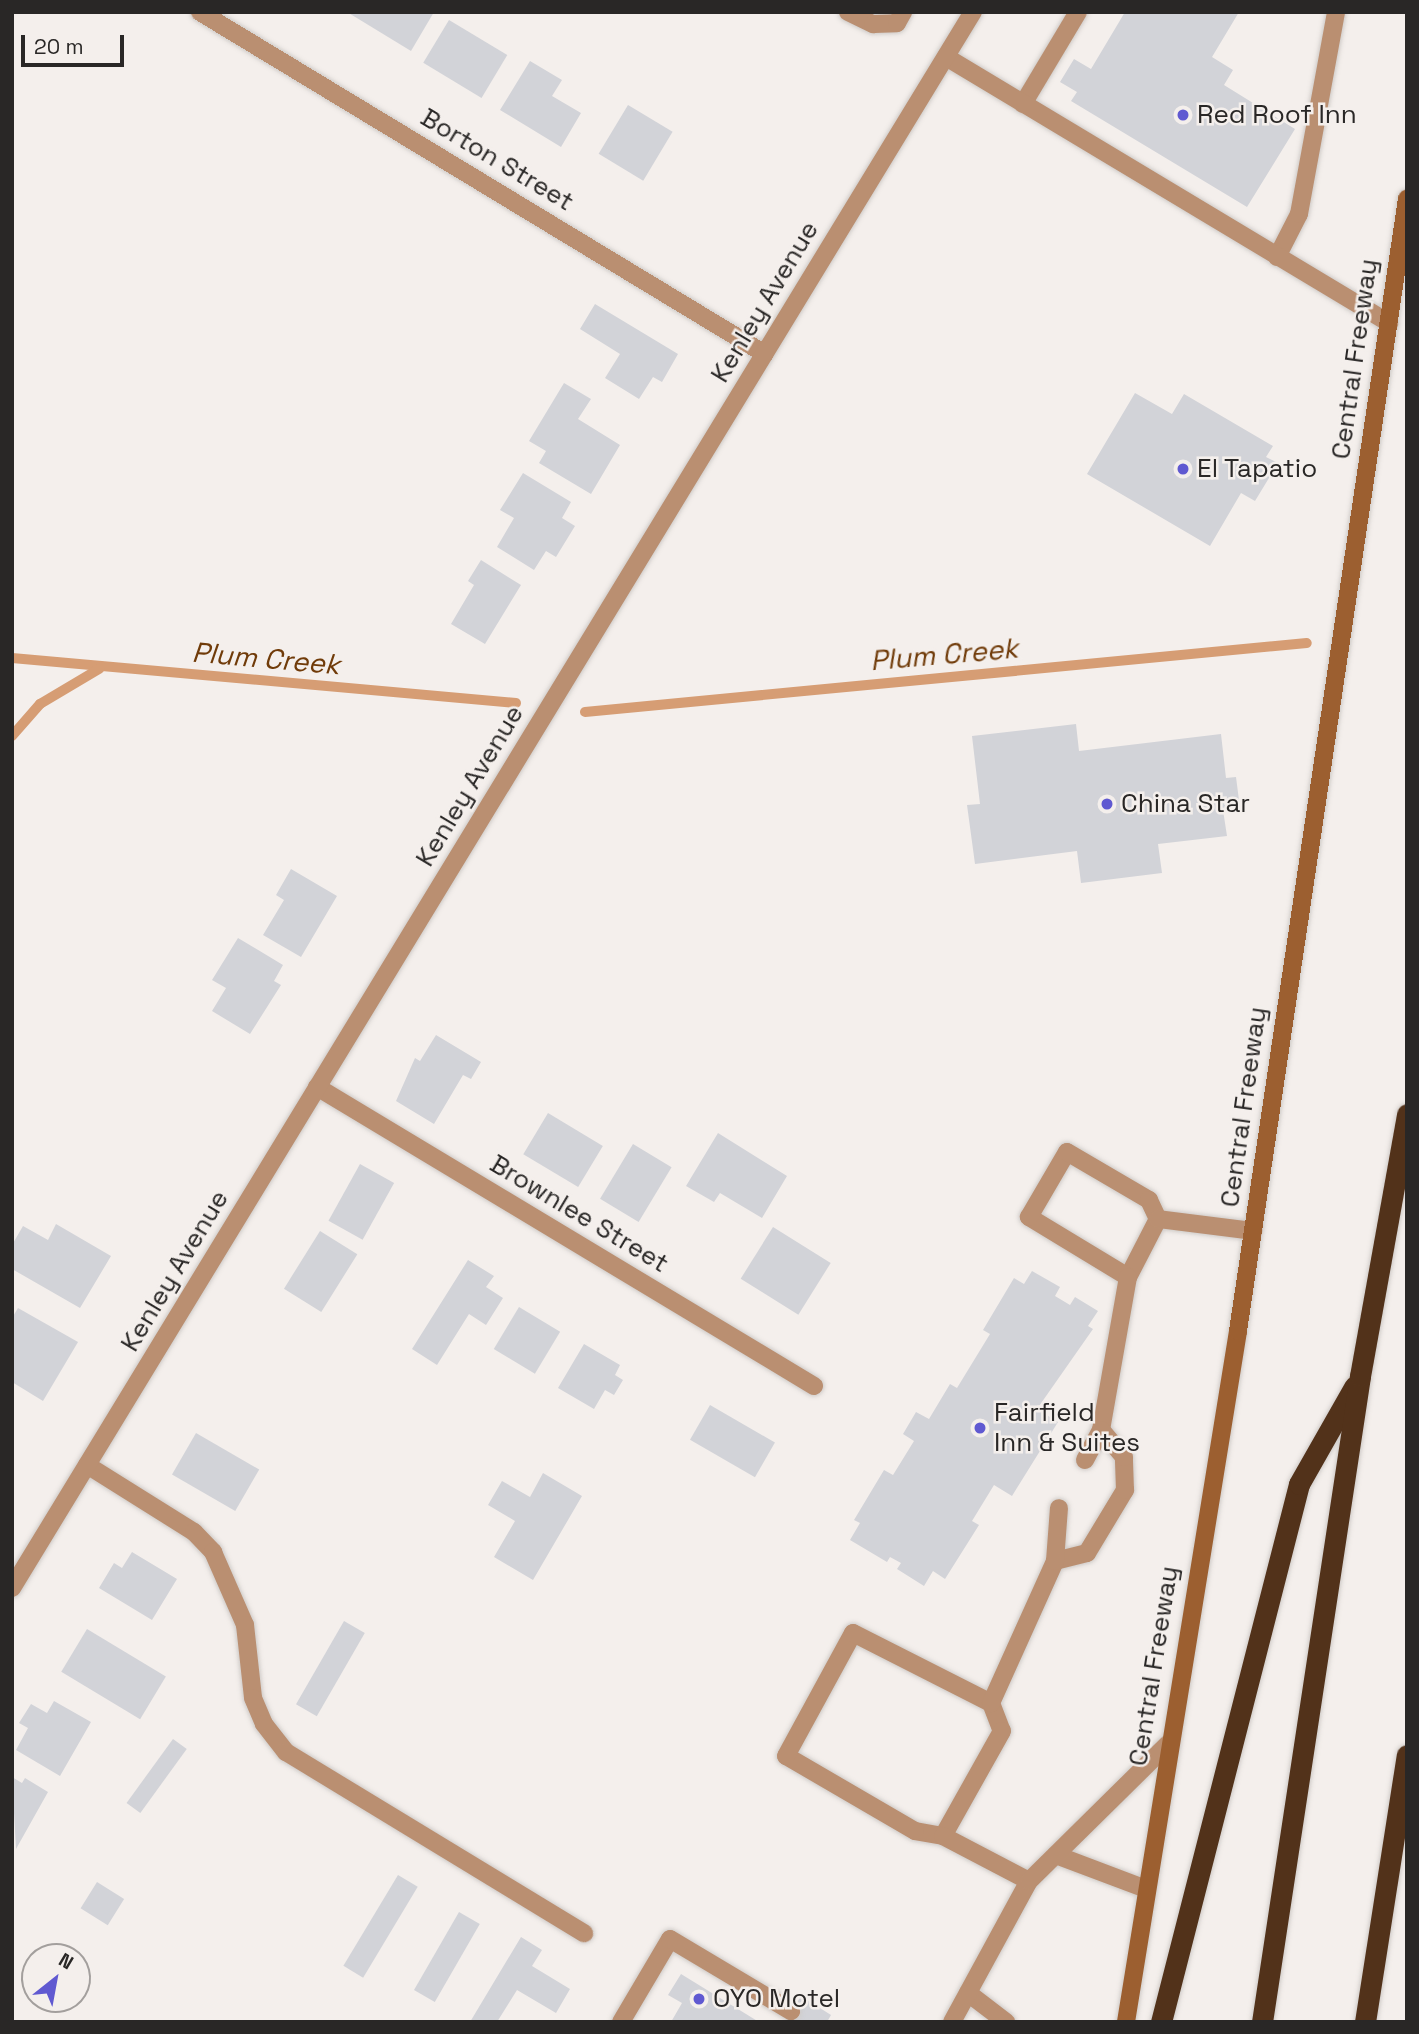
<!DOCTYPE html>
<style>
body{margin:0}
#map{position:relative;width:1419px;height:2034px;overflow:hidden;background:#f4efec;font-family:"Space Grotesk",sans-serif}
div>[style]{position:absolute}
.stream>*{height:10px;margin:-5px;padding:0 5px;transform-origin:5px;border-radius:5px;background:#d69d74}
.building>*{inset:0;background:#d2d3d8;transform-origin:0 0}
.roads{filter:drop-shadow(0 0 2px #cfcbc8) drop-shadow(0 0 2px #cfcbc8)}
.lane>*{height:18px;margin:-9px;padding:0 9px;transform-origin:9px;border-radius:9px;background:#ba8f71}
.street>*{height:18px;margin:-9px;padding:0 9px;transform-origin:9px;border-radius:9px;background:#ba8f71}
.secondary>*{height:18px;margin:-9px;padding:0 9px;transform-origin:9px;border-radius:9px;background:#9c5f30}
.highway>*{height:21px;margin:-10.5px;padding:0 10.5px;transform-origin:10.5px;border-radius:10.5px;background:#52321a}
.dots>*{width:19px;height:19px;translate:-50% -50%;box-sizing:border-box;border:4px solid #f4efec;border-radius:50%}
span{translate:-50% -50%;white-space:nowrap;text-align:center;line-height:1.15;-webkit-text-stroke:5px #f4efec;paint-order:stroke}
.poi-label{font-size:26px;color:#292726}
.left{translate:0 -50%;text-align:left}
.street-label{font-size:26px;color:#292726}
.water-label{font-size:28px;color:#703b09;font-style:italic}
.frame{position:absolute;inset:0;border:14px solid #292726;pointer-events:none}
.north{position:absolute;left:21px;top:1943px;width:70px;height:70px;box-sizing:border-box;background:#f4efec;border:2px solid #a39f9d;border-radius:50%;rotate:31deg;font-size:19px;font-weight:700;line-height:28px;text-align:center;color:#292726}
.north::after{content:'';display:block;margin:auto;width:24px;height:32px;background:#6059d1;clip-path:polygon(50% 0,100% 100%,50% 72%,0 100%)}
.scale{position:absolute;left:21px;top:35px;width:103px;height:32px;box-sizing:border-box;border:4px solid #292726;border-top:0;padding-left:9px;font-size:21px;line-height:24px;white-space:nowrap;color:#292726;-webkit-text-stroke:5px #f4efec;paint-order:stroke}
</style>
<div id="map">
<div class="stream">
<i style="left:12px;top:658px;width:506px;rotate:5.1deg"></i>
<i style="left:585px;top:712px;width:725px;rotate:-5.46deg"></i>
<i style="left:12px;top:736px;width:43px;rotate:-48.8deg"></i>
<i style="left:40px;top:704px;width:69px;rotate:-30.7deg"></i>
</div>
<div class="building">
<i style="clip-path:polygon(347px 12px,434px 12px,411px 51px)"></i>
<i style="clip-path:polygon(1125px 12px,1239px 12px,1212px 57px,1233px 70px,1224px 85px,1295px 129px,1247px 207px,1071px 101px,1077px 92px,1060px 82px,1074px 59px,1091px 69px)"></i>
<i style="left:449px;top:20px;width:68px;height:50px;rotate:31deg"></i>
<i style="clip-path:polygon(530px 61px,562px 80px,552px 96px,581px 113px,561px 147px,500px 110px)"></i>
<i style="left:628px;top:105px;width:52px;height:57px;rotate:31deg"></i>
<i style="clip-path:polygon(595px 304px,678px 354px,662px 382px,653px 377px,639px 399px,605px 378px,620px 354px,580px 329px)"></i>
<i style="clip-path:polygon(564px 383px,591px 399px,578px 419px,620px 445px,591px 494px,539px 463px,546px 451px,529px 441px)"></i>
<i style="clip-path:polygon(1135px 393px,1172px 414px,1184px 394px,1273px 446px,1266px 457px,1278px 463px,1255px 501px,1241px 493px,1210px 546px,1087px 474px)"></i>
<i style="clip-path:polygon(523px 473px,571px 502px,562px 518px,575px 526px,556px 557px,546px 551px,534px 570px,497px 547px,514px 518px,500px 510px)"></i>
<i style="clip-path:polygon(481px 560px,521px 585px,485px 644px,451px 624px,474px 585px,468px 581px)"></i>
<i style="clip-path:polygon(1076px 724px,1079px 751px,1221px 734px,1226px 778px,1236px 777px,1240px 808px,1223px 810px,1227px 836px,1158px 844px,1162px 873px,1081px 883px,1077px 851px,975px 864px,967px 805px,980px 804px,972px 736px)"></i>
<i style="clip-path:polygon(291px 869px,337px 896px,301px 957px,263px 935px,284px 900px,276px 895px)"></i>
<i style="clip-path:polygon(238px 938px,283px 965px,274px 981px,281px 985px,250px 1034px,212px 1011px,226px 988px,212px 980px)"></i>
<i style="clip-path:polygon(436px 1035px,481px 1062px,471px 1079px,463px 1075px,434px 1124px,396px 1101px,415px 1058px,420px 1061px)"></i>
<i style="left:548px;top:1113px;width:64px;height:48px;rotate:31deg"></i>
<i style="clip-path:polygon(718px 1133px,787px 1176px,762px 1218px,720px 1193px,714px 1202px,686px 1186px)"></i>
<i style="left:633px;top:1144px;width:45px;height:64px;rotate:31deg"></i>
<i style="left:360px;top:1164px;width:39px;height:65px;rotate:29deg"></i>
<i style="clip-path:polygon(56px 1224px,111px 1256px,80px 1308px,12px 1269px,12px 1245px,23px 1226px,48px 1240px)"></i>
<i style="left:773px;top:1227px;width:68px;height:61px;rotate:32deg"></i>
<i style="left:320px;top:1231px;width:44px;height:68px;rotate:32deg"></i>
<i style="clip-path:polygon(468px 1260px,494px 1276px,486px 1287px,503px 1298px,486px 1325px,469px 1314px,437px 1365px,412px 1349px)"></i>
<i style="clip-path:polygon(1032px 1271px,1060px 1287px,1055px 1296px,1070px 1305px,1075px 1297px,1098px 1311px,1088px 1326px,1093px 1329px,1037px 1409px,1058px 1422px,1012px 1496px,994px 1485px,972px 1521px,979px 1525px,945px 1579px,933px 1571px,924px 1586px,897px 1569px,901px 1563px,890px 1557px,887px 1562px,850px 1540px,860px 1523px,854px 1520px,884px 1470px,893px 1475px,914px 1441px,903px 1434px,916px 1412px,929px 1419px,950px 1384px,957px 1388px,990px 1334px,983px 1330px,1014px 1278px,1024px 1284px)"></i>
<i style="left:519px;top:1307px;width:48px;height:49px;rotate:31deg"></i>
<i style="clip-path:polygon(18px 1308px,78px 1342px,43px 1401px,12px 1382px,12px 1318px)"></i>
<i style="clip-path:polygon(584px 1344px,620px 1365px,615px 1375px,623px 1380px,614px 1395px,605px 1390px,594px 1409px,558px 1388px)"></i>
<i style="left:710px;top:1405px;width:75px;height:40px;rotate:30deg"></i>
<i style="left:196px;top:1433px;width:73px;height:48px;rotate:30deg"></i>
<i style="clip-path:polygon(543px 1473px,582px 1496px,533px 1580px,494px 1557px,515px 1521px,488px 1505px,502px 1481px,530px 1497px)"></i>
<i style="clip-path:polygon(132px 1552px,177px 1579px,152px 1620px,99px 1588px,114px 1563px,122px 1568px)"></i>
<i style="left:344px;top:1621px;width:24px;height:96px;rotate:30deg"></i>
<i style="left:87px;top:1629px;width:92px;height:50px;rotate:31deg"></i>
<i style="clip-path:polygon(54px 1701px,91px 1722px,60px 1776px,16px 1750px,28px 1728px,19px 1723px,31px 1704px,47px 1713px)"></i>
<i style="left:173px;top:1739px;width:17px;height:79px;rotate:36deg"></i>
<i style="clip-path:polygon(12px 1777px,22px 1783px,25px 1778px,48px 1792px,16px 1849px)"></i>
<i style="left:398px;top:1875px;width:23px;height:106px;rotate:31deg"></i>
<i style="left:97px;top:1882px;width:32px;height:31px;rotate:32deg"></i>
<i style="left:459px;top:1912px;width:24px;height:90px;rotate:30deg"></i>
<i style="clip-path:polygon(521px 1937px,542px 1950px,532px 1966px,570px 1989px,556px 2013px,517px 1990px,497px 2022px,470px 2022px)"></i>
<i style="clip-path:polygon(681px 1974px,759px 2022px,671px 2022px,682px 2003px,668px 1995px)"></i>
<i style="clip-path:polygon(801px 1996px,831px 2015px,827px 2022px,785px 2022px)"></i>
</div>
<div class="roads">
<div class="lane">
<i style="left:848px;top:12px;width:28px;rotate:26deg"></i>
<i style="left:873px;top:24px;width:24px;rotate:-2deg"></i>
<i style="left:897px;top:23px;width:13px;rotate:-61deg"></i>
<i style="left:1023px;top:104px;width:107px;rotate:-59.1deg"></i>
<i style="left:1277px;top:257px;width:48px;rotate:-62.9deg"></i>
<i style="left:1299px;top:214px;width:205px;rotate:-79.6deg"></i>
<i style="left:1158px;top:1219px;width:65px;rotate:117.3deg"></i>
<i style="left:1128px;top:1277px;width:116px;rotate:-148.8deg"></i>
<i style="left:1029px;top:1217px;width:75px;rotate:-59.7deg"></i>
<i style="left:1067px;top:1152px;width:95px;rotate:30.3deg"></i>
<i style="left:1149px;top:1200px;width:21px;rotate:65deg"></i>
<i style="left:1158px;top:1219px;width:96px;rotate:7.2deg"></i>
<i style="left:1085px;top:1460px;width:34px;rotate:-62deg"></i>
<i style="left:1101px;top:1430px;width:155px;rotate:-80deg"></i>
<i style="left:87px;top:1465px;width:126px;rotate:32.1deg"></i>
<i style="left:194px;top:1532px;width:28px;rotate:46deg"></i>
<i style="left:213px;top:1552px;width:80px;rotate:66.3deg"></i>
<i style="left:245px;top:1625px;width:73px;rotate:83.7deg"></i>
<i style="left:253px;top:1698px;width:28px;rotate:67deg"></i>
<i style="left:264px;top:1724px;width:36px;rotate:52deg"></i>
<i style="left:286px;top:1752px;width:349px;rotate:31.3deg"></i>
<i style="left:1055px;top:1561px;width:33px;rotate:-14deg"></i>
<i style="left:1087px;top:1553px;width:74px;rotate:-58.9deg"></i>
<i style="left:1125px;top:1490px;width:33px;rotate:-92deg"></i>
<i style="left:1124px;top:1457px;width:35px;rotate:-130deg"></i>
<i style="left:991px;top:1703px;width:30px;rotate:69deg"></i>
<i style="left:1002px;top:1731px;width:120px;rotate:119.3deg"></i>
<i style="left:943px;top:1836px;width:28px;rotate:-170deg"></i>
<i style="left:915px;top:1831px;width:149px;rotate:-149.8deg"></i>
<i style="left:786px;top:1756px;width:140px;rotate:-61.4deg"></i>
<i style="left:853px;top:1633px;width:155px;rotate:26.9deg"></i>
<i style="left:991px;top:1703px;width:156px;rotate:-65.7deg"></i>
<i style="left:1055px;top:1561px;width:53px;rotate:-85.7deg"></i>
<i style="left:943px;top:1836px;width:97px;rotate:27.6deg"></i>
<i style="left:621px;top:2022px;width:96px;rotate:-59.4deg"></i>
<i style="left:670px;top:1939px;width:141px;rotate:30.8deg"></i>
</div>
<div class="street">
<i style="left:200px;top:12px;width:660px;rotate:31.19deg"></i>
<i style="left:946px;top:57px;width:517px;rotate:30.98deg"></i>
<i style="left:317px;top:1087px;width:580px;rotate:31.03deg"></i>
<i style="left:12px;top:1588px;width:1846px;rotate:-58.63deg"></i>
<i style="left:1056px;top:1855px;width:96px;rotate:20.7deg"></i>
<i style="left:968px;top:1993px;width:48px;rotate:37.3deg"></i>
<i style="left:952px;top:2022px;width:161px;rotate:-61.4deg"></i>
<i style="left:1029px;top:1881px;width:195px;rotate:-44.6deg"></i>
</div>
<div class="secondary">
<i style="left:1126px;top:2022px;width:700px;rotate:-80.79deg"></i>
<i style="left:1238px;top:1331px;width:1145px;rotate:-81.51deg"></i>
</div>
<div class="highway">
<i style="left:1161px;top:2022px;width:555px;rotate:-75.61deg"></i>
<i style="left:1299px;top:1484px;width:112px;rotate:-60.4deg"></i>
<i style="left:1262px;top:2022px;width:653px;rotate:-81.37deg"></i>
<i style="left:1360px;top:1376px;width:266px;rotate:-79.8deg"></i>
<i style="left:1365px;top:2022px;width:270px;rotate:-81.1deg"></i>
</div>
</div>
<div class="dots">
<i style="left:1183px;top:115px;background:#6059d1"></i>
<i style="left:1183px;top:469px;background:#6059d1"></i>
<i style="left:1107px;top:804px;background:#6059d1"></i>
<i style="left:980px;top:1428px;background:#6059d1"></i>
<i style="left:699px;top:1999px;background:#6059d1"></i>
</div>
<div class="poi-label">
<span class="left" style="left:1197px;top:115px">Red Roof Inn</span>
<span class="left" style="left:1197px;top:469px">El Tapatio</span>
<span class="left" style="left:1121px;top:804px">China Star</span>
<span class="left" style="left:994px;top:1428px">Fairfield<br>Inn &amp; Suites</span>
<span class="left" style="left:713px;top:1999px">OYO Motel</span>
</div>
<div class="street-label">
<span style="left:497px;top:160px;rotate:31deg">Borton Street</span>
<span style="left:765px;top:302px;rotate:-59deg">Kenley Avenue</span>
<span style="left:1355px;top:359px;rotate:-82deg">Central Freeway</span>
<span style="left:470px;top:786px;rotate:-59deg">Kenley Avenue</span>
<span style="left:1244px;top:1107px;rotate:-82deg">Central Freeway</span>
<span style="left:579px;top:1214px;rotate:31deg">Brownlee Street</span>
<span style="left:175px;top:1271px;rotate:-59deg">Kenley Avenue</span>
<span style="left:1154px;top:1666px;rotate:-81deg">Central Freeway</span>
</div>
<div class="water-label">
<span style="left:944px;top:654px;rotate:-5deg">Plum Creek</span>
<span style="left:266px;top:658px;rotate:5deg">Plum Creek</span>
</div>
<div class="frame"></div>
<div class="north">N</div>
<div class="scale">20 m</div>
</div>
